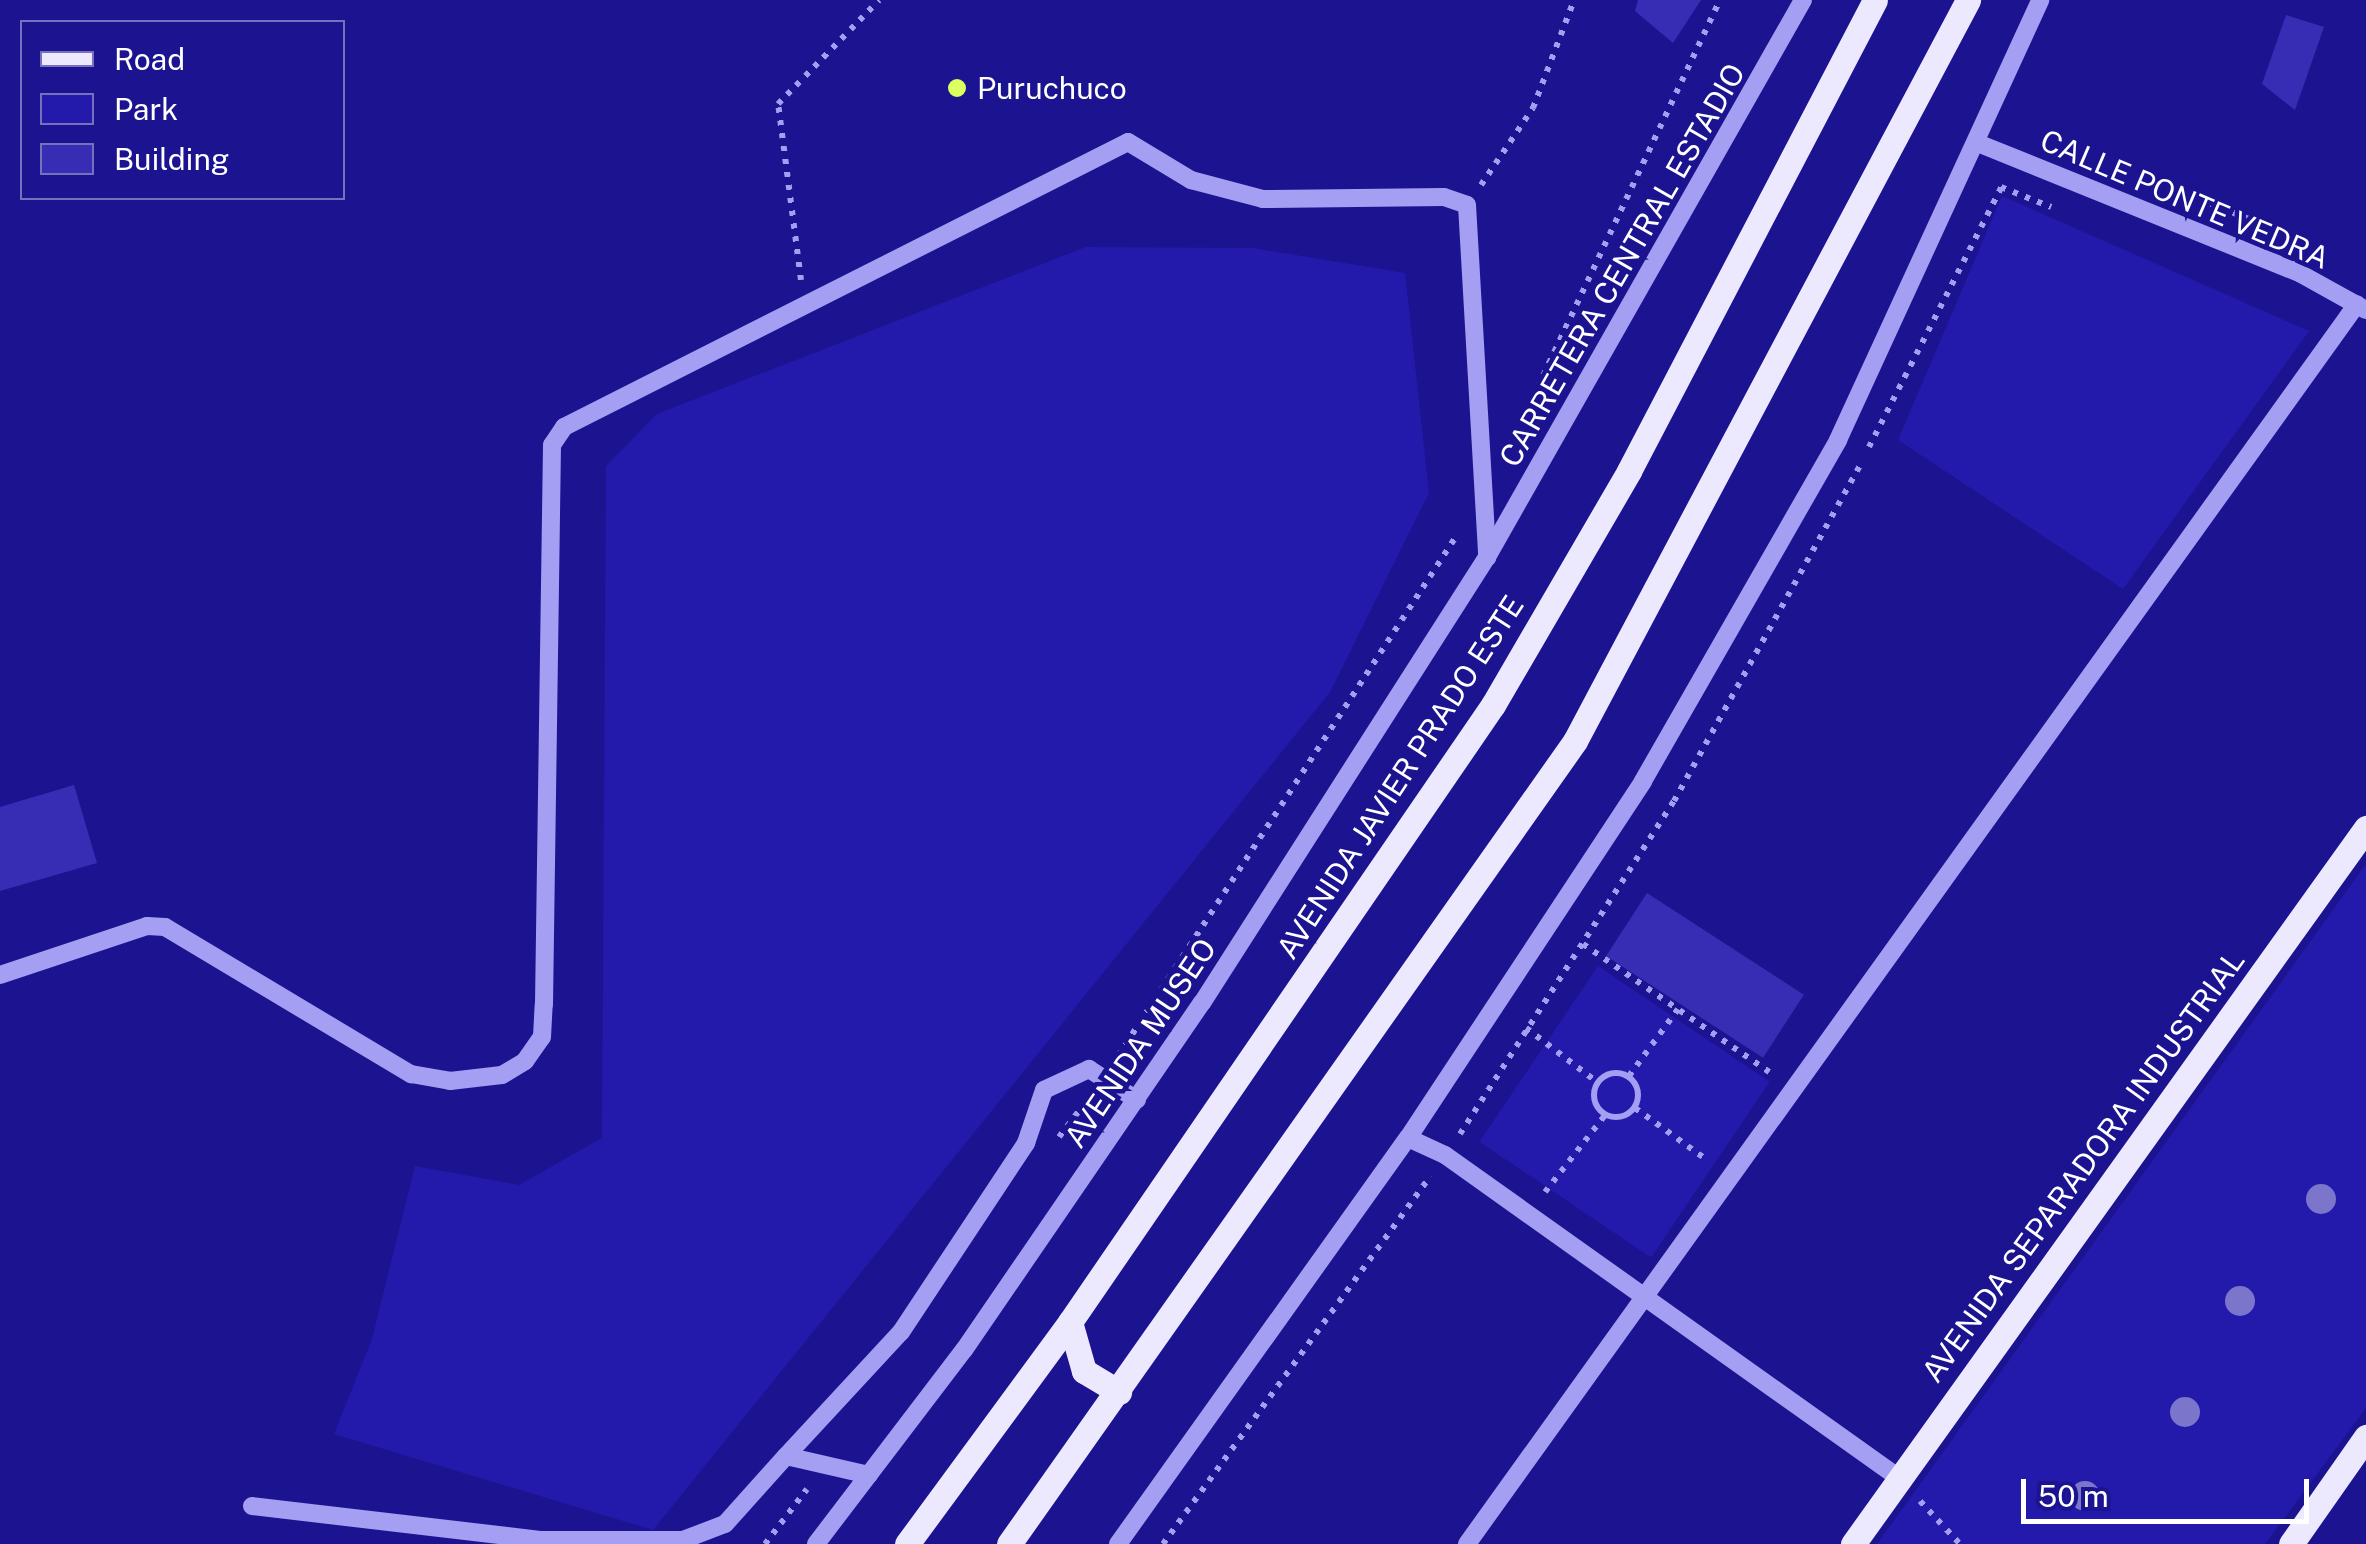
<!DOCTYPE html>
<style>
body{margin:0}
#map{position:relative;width:2366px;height:1544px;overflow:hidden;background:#1c1391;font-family:"Public Sans",sans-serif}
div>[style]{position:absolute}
.green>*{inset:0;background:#231aab;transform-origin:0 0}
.building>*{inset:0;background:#372db5;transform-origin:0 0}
.path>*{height:6px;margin-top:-3px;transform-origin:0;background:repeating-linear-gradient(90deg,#a49ff2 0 5px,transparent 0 13px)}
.path>.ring{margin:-3px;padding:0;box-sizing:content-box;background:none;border:6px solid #a49ff2;border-radius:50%}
.minor>*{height:18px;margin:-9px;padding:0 9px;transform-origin:9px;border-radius:9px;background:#a49ff2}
.major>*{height:25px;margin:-12.5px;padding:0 12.5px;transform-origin:12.5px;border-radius:12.5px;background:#ece9ff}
.trees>*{width:30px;height:30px;margin:-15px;border-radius:50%;background:#7b75cc}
.dots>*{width:28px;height:28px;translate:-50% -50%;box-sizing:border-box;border:5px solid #1c1391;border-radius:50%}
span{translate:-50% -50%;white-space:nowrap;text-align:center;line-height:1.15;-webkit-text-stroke:9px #1c1391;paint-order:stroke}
.poi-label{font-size:30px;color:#fff}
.left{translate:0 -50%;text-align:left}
.street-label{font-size:30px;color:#fff}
.legend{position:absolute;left:20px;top:20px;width:325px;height:180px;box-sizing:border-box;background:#1c1391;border:2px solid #7771bd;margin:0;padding:12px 18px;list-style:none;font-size:30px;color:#fff}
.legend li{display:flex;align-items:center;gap:20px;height:50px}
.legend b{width:50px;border:2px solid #7771bd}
.scale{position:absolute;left:2021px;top:1479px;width:288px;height:45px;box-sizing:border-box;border:5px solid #fff;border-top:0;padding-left:12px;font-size:30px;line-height:35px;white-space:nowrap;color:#fff;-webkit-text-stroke:8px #1c1391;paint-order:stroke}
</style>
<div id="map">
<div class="green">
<i style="clip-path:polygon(2002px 196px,2309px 331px,2123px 589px,1898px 440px)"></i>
<i style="clip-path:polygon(1086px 247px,1253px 248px,1405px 273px,1429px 493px,1330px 692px,653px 1530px,334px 1434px,372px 1339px,415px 1166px,519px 1185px,602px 1138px,606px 466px,657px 414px)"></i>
<i style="clip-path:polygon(2366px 864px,2366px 1408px,2265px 1544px,1877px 1544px)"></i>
<i style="left:1598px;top:966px;width:207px;height:212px;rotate:34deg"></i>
</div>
<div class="building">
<i style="clip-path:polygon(1638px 0,1701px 0,1673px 43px,1635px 11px)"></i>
<i style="clip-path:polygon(2286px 15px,2324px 27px,2295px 110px,2262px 84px)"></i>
<i style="clip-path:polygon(74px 785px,97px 863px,0 891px,0 807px)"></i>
<i style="left:1647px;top:893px;width:187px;height:75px;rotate:33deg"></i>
</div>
<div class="path">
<i style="left:1481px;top:185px;width:93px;rotate:-56deg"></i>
<i style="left:1533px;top:108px;width:116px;rotate:-69.2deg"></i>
<i style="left:2001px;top:187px;width:54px;rotate:21.8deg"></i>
<i style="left:2209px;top:203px;width:72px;rotate:21.9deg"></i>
<i style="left:801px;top:280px;width:177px;rotate:-97.4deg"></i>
<i style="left:778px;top:104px;width:145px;rotate:-45.8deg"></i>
<i style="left:1510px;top:446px;width:493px;rotate:-64.8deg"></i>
<i style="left:1869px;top:447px;width:297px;rotate:-63deg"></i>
<i style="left:1583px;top:944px;width:226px;rotate:34.5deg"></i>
<i style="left:1526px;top:1028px;width:89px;rotate:37.3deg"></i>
<i style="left:1118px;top:1056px;width:622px;rotate:-56.95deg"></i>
<i class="ring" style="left:1594px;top:1073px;width:38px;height:38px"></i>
<i style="left:1629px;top:1076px;width:83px;rotate:-53.8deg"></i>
<i style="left:1635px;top:1108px;width:89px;rotate:35.8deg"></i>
<i style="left:1460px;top:1134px;width:396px;rotate:-57.3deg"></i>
<i style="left:1674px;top:801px;width:386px;rotate:-61deg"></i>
<i style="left:1059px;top:1137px;width:43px;rotate:-52.6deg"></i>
<i style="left:1545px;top:1192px;width:99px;rotate:-52deg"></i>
<i style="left:1920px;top:1501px;width:59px;rotate:47.1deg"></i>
<i style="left:765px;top:1544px;width:69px;rotate:-52.6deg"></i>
<i style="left:1163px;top:1544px;width:455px;rotate:-54deg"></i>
</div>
<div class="minor">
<i style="left:1980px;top:144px;width:346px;rotate:22deg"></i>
<i style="left:2301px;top:274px;width:74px;rotate:29deg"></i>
<i style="left:0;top:975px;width:155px;rotate:-18.4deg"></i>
<i style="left:147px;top:926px;width:18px;rotate:3deg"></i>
<i style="left:165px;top:927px;width:287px;rotate:30.9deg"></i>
<i style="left:411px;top:1074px;width:40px;rotate:10deg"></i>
<i style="left:450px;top:1081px;width:52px;rotate:-6.6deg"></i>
<i style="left:502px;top:1075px;width:27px;rotate:-31deg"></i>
<i style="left:525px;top:1061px;width:29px;rotate:-55deg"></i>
<i style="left:542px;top:1037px;width:33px;rotate:-87deg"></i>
<i style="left:544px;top:1004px;width:559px;rotate:-89.18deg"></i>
<i style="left:552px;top:445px;width:22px;rotate:-56deg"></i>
<i style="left:564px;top:427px;width:632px;rotate:-26.81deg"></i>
<i style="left:1128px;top:142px;width:74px;rotate:31.1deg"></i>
<i style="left:1191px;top:180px;width:74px;rotate:14.8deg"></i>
<i style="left:1263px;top:199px;width:181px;rotate:-0.6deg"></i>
<i style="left:1444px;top:197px;width:24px;rotate:19deg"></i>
<i style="left:1467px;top:205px;width:353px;rotate:86.7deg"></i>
<i style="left:1408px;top:1138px;width:41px;rotate:24.7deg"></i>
<i style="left:1445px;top:1155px;width:557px;rotate:35.43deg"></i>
<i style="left:786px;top:1456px;width:169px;rotate:-47.2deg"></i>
<i style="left:901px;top:1332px;width:227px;rotate:-56.5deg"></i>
<i style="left:1026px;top:1143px;width:56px;rotate:-71.2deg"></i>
<i style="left:1044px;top:1090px;width:50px;rotate:-25deg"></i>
<i style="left:1089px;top:1069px;width:57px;rotate:32.9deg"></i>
<i style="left:252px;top:1506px;width:292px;rotate:6.7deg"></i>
<i style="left:542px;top:1540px;width:141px"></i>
<i style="left:683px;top:1540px;width:45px;rotate:-20.9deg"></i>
<i style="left:725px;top:1524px;width:91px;rotate:-48.1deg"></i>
<i style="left:786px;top:1456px;width:85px;rotate:12.9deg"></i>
<i style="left:816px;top:1544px;width:244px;rotate:-52.7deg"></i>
<i style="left:964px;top:1350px;width:421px;rotate:-55.6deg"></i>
<i style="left:1202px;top:1003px;width:529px;rotate:-57.42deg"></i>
<i style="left:1487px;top:557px;width:640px;rotate:-60.43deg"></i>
<i style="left:1118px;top:1544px;width:499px;rotate:-54.5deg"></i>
<i style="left:1408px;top:1138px;width:427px;rotate:-56.6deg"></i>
<i style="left:1643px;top:781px;width:393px;rotate:-60.2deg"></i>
<i style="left:1838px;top:440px;width:484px;rotate:-65.3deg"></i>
<i style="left:1467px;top:1544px;width:1526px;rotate:-54.33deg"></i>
</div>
<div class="major">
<i style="left:1070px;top:1322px;width:51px;rotate:74.1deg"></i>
<i style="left:1084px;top:1371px;width:41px;rotate:31deg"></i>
<i style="left:907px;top:1544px;width:275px;rotate:-53.7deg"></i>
<i style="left:1070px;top:1322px;width:748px;rotate:-55.57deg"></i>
<i style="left:1493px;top:705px;width:271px;rotate:-59.8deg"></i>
<i style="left:1629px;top:471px;width:531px;rotate:-62.42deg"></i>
<i style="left:1009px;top:1544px;width:982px;rotate:-54.82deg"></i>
<i style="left:1575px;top:741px;width:839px;rotate:-62.06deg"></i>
<i style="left:1853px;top:1544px;width:881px;rotate:-54.38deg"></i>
<i style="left:2291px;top:1544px;width:131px;rotate:-55deg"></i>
</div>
<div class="trees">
<i style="left:2321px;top:1199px"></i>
<i style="left:2240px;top:1301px"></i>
<i style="left:2185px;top:1412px"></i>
<i style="left:2085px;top:1496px"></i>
</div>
<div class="dots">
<i style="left:957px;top:88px;background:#dcff5f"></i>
</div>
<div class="poi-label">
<span class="left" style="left:977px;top:88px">Puruchuco</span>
</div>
<div class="street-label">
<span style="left:2185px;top:199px;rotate:23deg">CALLE PONTE VEDRA</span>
<span style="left:1622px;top:265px;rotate:-60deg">CARRETERA CENTRAL ESTADIO</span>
<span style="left:1400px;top:777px;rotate:-57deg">AVENIDA JAVIER PRADO ESTE</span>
<span style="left:1140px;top:1043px;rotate:-56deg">AVENIDA MUSEO</span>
<span style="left:2083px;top:1166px;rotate:-54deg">AVENIDA SEPARADORA INDUSTRIAL</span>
</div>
<ul class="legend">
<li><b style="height:12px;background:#ece9ff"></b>Road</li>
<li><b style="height:28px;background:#231aab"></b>Park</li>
<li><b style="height:28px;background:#372db5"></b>Building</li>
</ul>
<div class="scale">50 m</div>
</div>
